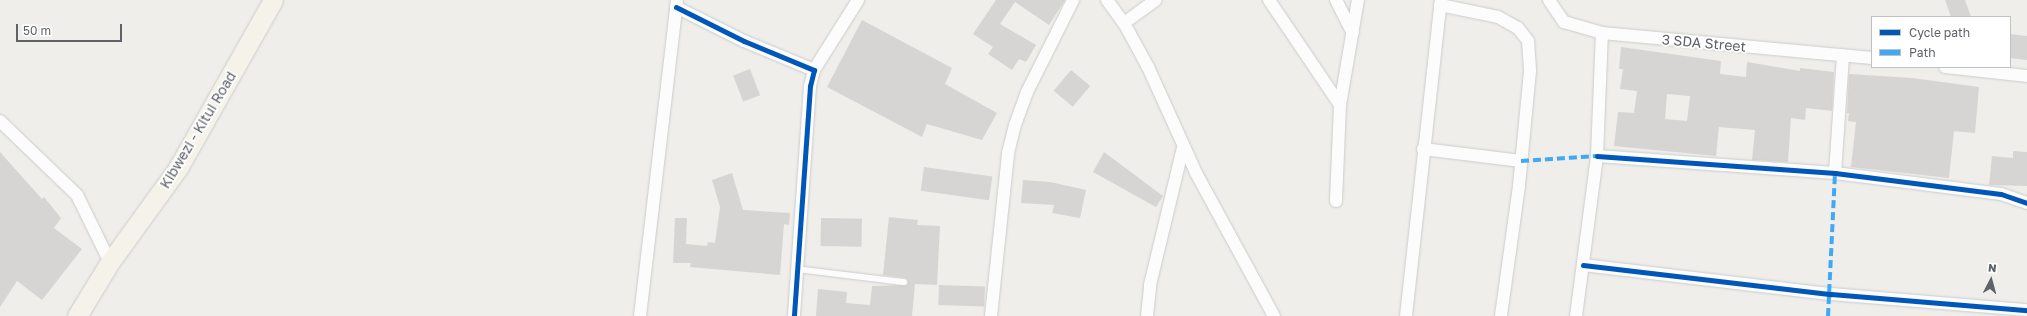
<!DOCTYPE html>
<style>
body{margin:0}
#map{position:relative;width:2027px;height:316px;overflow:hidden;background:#efeeea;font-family:"Golos Text",sans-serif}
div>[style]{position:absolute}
.building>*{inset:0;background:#d6d5d3;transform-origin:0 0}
.roads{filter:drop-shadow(0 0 1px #cbcccc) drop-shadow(0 0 1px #cbcccc)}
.service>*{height:6px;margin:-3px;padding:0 3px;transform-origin:3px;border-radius:3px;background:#fdfcfc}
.minor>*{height:12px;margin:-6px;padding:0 6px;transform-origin:6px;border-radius:6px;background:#fdfcfc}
.primary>*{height:19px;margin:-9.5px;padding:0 9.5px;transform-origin:9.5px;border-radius:9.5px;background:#f4f2e9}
.quiet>*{height:4px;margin-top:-2px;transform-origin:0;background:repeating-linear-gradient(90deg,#3fa9f5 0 8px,transparent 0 12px)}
.cycleway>*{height:5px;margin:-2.5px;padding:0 2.5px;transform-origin:2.5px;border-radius:2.5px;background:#0057b8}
span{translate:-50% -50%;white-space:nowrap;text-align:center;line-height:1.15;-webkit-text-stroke:3.5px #fff;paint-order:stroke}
.street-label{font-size:14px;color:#5f6368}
.legend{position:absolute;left:1871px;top:16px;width:140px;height:52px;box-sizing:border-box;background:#fff;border:1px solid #bfc1c3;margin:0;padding:5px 7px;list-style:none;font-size:12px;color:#5f6368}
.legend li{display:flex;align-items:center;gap:8px;height:20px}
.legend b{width:20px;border:1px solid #bfc1c3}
.north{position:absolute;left:1971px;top:260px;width:40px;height:40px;-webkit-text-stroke:3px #fff;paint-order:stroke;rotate:6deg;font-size:11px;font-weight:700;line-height:16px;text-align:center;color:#5f6368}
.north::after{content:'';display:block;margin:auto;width:14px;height:18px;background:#5f6368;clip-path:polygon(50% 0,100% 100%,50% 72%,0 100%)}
.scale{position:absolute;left:16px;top:24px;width:106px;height:18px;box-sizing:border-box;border:2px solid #5f6368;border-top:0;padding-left:5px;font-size:12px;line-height:14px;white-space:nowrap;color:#5f6368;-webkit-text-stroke:3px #fff;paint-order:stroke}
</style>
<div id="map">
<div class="building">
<i style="clip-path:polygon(996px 0,1065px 0,1049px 25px,1015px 2px,1000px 24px,1036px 45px,1026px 62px,1019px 59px,1012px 70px,988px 54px,993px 47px,973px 34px)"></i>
<i style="clip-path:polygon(1945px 0,1965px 0,1971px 17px,1951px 17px)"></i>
<i style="clip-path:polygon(862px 20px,952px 68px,945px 84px,997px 113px,982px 140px,927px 124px,922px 137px,827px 87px)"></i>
<i style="clip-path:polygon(2010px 34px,2027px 36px,2027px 60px,2010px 58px)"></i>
<i style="clip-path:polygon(evenodd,1621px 47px,1721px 61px,1720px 74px,1746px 77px,1747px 62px,1800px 71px,1800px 68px,1834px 72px,1832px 111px,1806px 108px,1805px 120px,1791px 118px,1788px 162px,1752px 160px,1755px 130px,1719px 127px,1716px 156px,1614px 146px,1618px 112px,1634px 113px,1637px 91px,1620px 89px,1623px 69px,1619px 69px,1621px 47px,1667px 94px,1690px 96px,1687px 121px,1665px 119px,1667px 94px)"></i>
<i style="left:750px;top:69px;width:28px;height:18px;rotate:69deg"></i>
<i style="left:1071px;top:70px;width:25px;height:27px;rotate:40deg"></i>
<i style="clip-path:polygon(1849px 74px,1912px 78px,1979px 87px,1975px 133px,1954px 131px,1949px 178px,1851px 167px,1856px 122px,1848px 121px,1849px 113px,1847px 113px)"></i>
<i style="clip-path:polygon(2013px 151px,2027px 152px,2027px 186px,1989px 185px,1992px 156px,2013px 158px)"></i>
<i style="clip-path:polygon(0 152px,42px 199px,44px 197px,61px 218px,54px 228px,82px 249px,42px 300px,17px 281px,0 307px)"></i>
<i style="clip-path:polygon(1104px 152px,1163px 196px,1156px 207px,1093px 172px)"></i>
<i style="left:924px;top:167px;width:69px;height:24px;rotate:8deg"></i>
<i style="clip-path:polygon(732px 173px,743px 210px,790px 213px,789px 225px,784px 224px,780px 275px,690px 267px,691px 263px,673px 263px,675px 218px,687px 218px,686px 244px,707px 246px,708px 242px,715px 243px,720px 207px,712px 180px)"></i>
<i style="clip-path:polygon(1023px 180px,1050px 182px,1086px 190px,1080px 218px,1052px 213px,1054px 205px,1021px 203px)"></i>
<i style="clip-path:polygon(889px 217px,918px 220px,917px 225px,940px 226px,937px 285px,915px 284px,912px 316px,816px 316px,818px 289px,847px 292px,846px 303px,870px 305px,872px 286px,907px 285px,906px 278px,883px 275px)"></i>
<i style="left:821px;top:218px;width:41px;height:28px;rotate:1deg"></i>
<i style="left:939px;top:285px;width:46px;height:20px;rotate:2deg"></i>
</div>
<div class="roads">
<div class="service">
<i style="left:796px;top:269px;width:109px;rotate:6.9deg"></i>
</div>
<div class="minor">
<i style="left:1107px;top:0;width:29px;rotate:54deg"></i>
<i style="left:1124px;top:23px;width:50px;rotate:61.4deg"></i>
<i style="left:1148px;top:67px;width:116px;rotate:65.6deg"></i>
<i style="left:1196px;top:173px;width:163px;rotate:61.4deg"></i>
<i style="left:1269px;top:0;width:127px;rotate:55.9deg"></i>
<i style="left:1336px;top:0;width:37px;rotate:63deg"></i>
<i style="left:1549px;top:0;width:27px;rotate:56deg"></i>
<i style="left:1564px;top:22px;width:40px;rotate:16deg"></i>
<i style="left:1602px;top:33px;width:271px;rotate:5.3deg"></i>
<i style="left:1440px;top:5px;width:59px;rotate:11.7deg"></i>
<i style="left:1498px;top:17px;width:23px;rotate:29deg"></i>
<i style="left:1518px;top:28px;width:16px;rotate:52deg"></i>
<i style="left:1528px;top:41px;width:30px;rotate:86deg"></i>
<i style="left:1530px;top:71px;width:116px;rotate:95.5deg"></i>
<i style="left:1519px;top:186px;width:131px;rotate:97.9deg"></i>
<i style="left:676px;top:7px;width:76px;rotate:26.6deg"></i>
<i style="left:744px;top:41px;width:76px;rotate:22.5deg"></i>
<i style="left:814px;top:70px;width:16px;rotate:104deg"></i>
<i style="left:810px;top:86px;width:231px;rotate:94deg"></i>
<i style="left:1124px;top:23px;width:39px;rotate:-36deg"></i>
<i style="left:1945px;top:67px;width:82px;rotate:6.3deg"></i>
<i style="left:814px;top:70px;width:83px;rotate:-57.8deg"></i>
<i style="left:0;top:121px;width:107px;rotate:43.9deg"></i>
<i style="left:77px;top:195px;width:75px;rotate:63.8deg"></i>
<i style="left:1423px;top:149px;width:99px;rotate:7deg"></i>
<i style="left:1597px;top:156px;width:239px;rotate:4.1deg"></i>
<i style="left:1835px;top:173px;width:167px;rotate:7.2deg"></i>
<i style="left:2001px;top:194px;width:28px;rotate:19deg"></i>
<i style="left:1835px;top:173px;width:118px;rotate:-86.1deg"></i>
<i style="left:1336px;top:201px;width:96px;rotate:-87.6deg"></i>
<i style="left:1340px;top:105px;width:107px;rotate:-80.3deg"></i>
<i style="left:1583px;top:265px;width:250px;rotate:6.7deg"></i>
<i style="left:1831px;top:294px;width:197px;rotate:4.7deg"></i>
<i style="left:640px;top:316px;width:317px;rotate:-83.3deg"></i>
<i style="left:991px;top:316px;width:164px;rotate:-84deg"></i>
<i style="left:1008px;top:153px;width:29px;rotate:-76deg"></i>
<i style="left:1015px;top:125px;width:35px;rotate:-70deg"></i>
<i style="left:1027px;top:92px;width:103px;rotate:-63.4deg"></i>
<i style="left:1147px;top:316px;width:31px;rotate:-84deg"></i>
<i style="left:1150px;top:285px;width:141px;rotate:-76.5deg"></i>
<i style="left:1406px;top:316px;width:318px;rotate:-83.7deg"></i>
<i style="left:1576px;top:316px;width:161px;rotate:-82.5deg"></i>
<i style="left:1597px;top:156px;width:123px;rotate:-87.7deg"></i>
</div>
<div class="primary">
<i style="left:77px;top:316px;width:63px;rotate:-58.6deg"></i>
<i style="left:110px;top:262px;width:116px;rotate:-54.1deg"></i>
<i style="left:178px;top:168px;width:193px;rotate:-60.5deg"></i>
</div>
</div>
<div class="quiet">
<i style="left:1521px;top:161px;width:76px;rotate:-3.8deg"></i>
<i style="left:1828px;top:316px;width:143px;rotate:-87.2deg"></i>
</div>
<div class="cycleway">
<i style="left:676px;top:7px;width:76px;rotate:26.6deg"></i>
<i style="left:744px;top:41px;width:76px;rotate:22.5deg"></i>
<i style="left:814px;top:70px;width:16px;rotate:104deg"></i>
<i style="left:810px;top:86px;width:231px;rotate:94deg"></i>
<i style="left:1597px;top:156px;width:239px;rotate:4.1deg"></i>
<i style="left:1835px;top:173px;width:167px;rotate:7.2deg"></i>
<i style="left:2001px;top:194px;width:28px;rotate:19deg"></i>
<i style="left:1583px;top:265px;width:250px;rotate:6.7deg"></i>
<i style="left:1831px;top:294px;width:197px;rotate:4.7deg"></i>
</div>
<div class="street-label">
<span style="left:1704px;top:43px;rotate:5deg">3 SDA Street</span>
<span style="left:198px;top:130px;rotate:-59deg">Kibwezi - Kitui Road</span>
</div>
<ul class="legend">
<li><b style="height:5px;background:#0057b8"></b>Cycle path</li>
<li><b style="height:5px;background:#3fa9f5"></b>Path</li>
</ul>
<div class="north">N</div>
<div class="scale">50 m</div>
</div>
